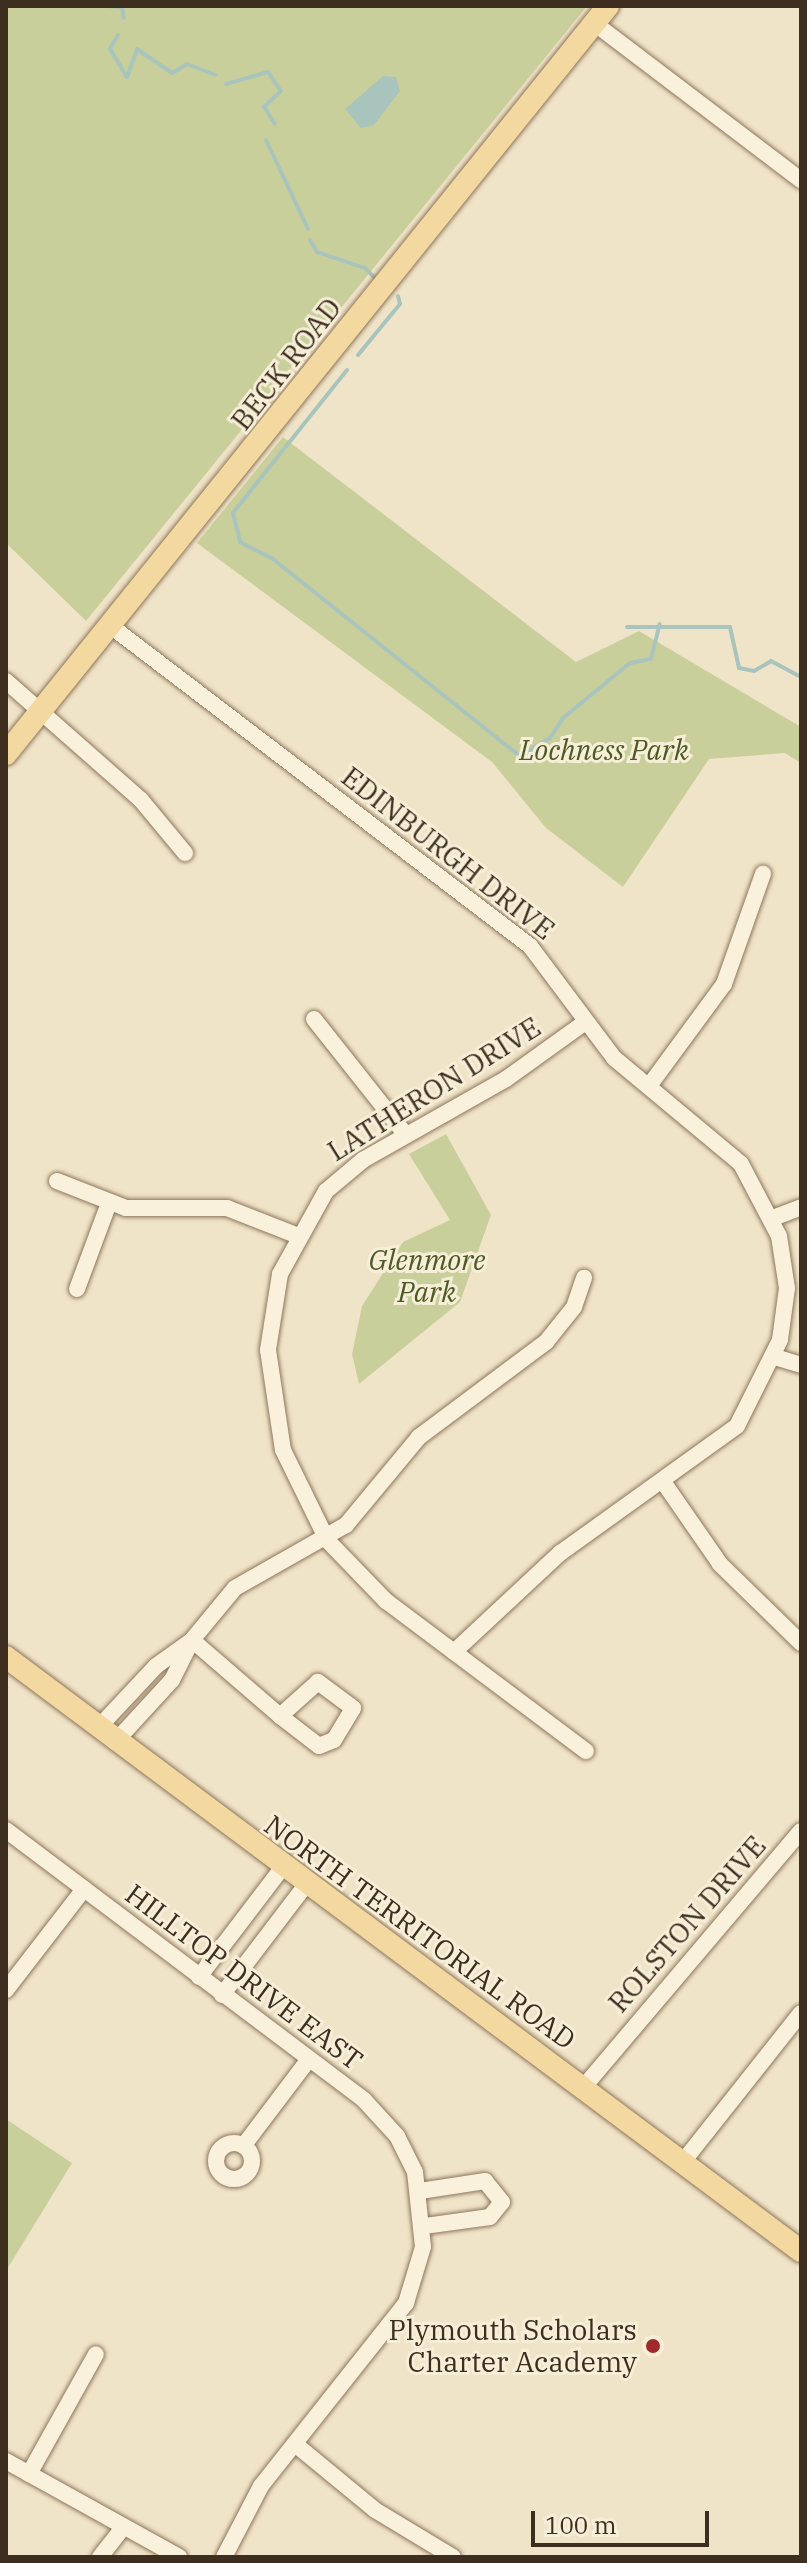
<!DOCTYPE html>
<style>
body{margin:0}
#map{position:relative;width:807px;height:2563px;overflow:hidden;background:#f0e4c8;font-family:"IBM Plex Serif",serif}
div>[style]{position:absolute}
.green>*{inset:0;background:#c9cf9b}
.water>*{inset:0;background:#a9c4bc}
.stream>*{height:4px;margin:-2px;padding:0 2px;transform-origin:2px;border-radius:2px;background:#a9c4bc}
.roads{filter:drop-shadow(0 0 2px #8d765c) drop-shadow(0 0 2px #8d765c)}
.minor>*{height:16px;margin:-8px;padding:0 8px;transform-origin:8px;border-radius:8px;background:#faf1dc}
.minor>.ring{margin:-8px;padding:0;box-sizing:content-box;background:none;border:16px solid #faf1dc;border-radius:50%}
.major>*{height:22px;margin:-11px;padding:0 11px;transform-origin:11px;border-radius:11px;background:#f3d9a0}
.dots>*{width:22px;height:22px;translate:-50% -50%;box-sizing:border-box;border:4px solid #f7eed8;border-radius:50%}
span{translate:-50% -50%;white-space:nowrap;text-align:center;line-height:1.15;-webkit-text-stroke:6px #f7eed8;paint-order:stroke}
.street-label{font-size:28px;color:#3d2e20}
.park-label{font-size:28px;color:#4d5a26;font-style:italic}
.poi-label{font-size:28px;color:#3d2e20}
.right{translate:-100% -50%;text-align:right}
.frame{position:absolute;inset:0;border:8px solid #3d2e20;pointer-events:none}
.scale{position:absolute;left:531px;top:2511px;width:178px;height:36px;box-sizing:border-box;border:4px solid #3d2e20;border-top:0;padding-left:10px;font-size:24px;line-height:28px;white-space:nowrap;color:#3d2e20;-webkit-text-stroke:6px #f7eed8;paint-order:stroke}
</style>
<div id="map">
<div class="green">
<i style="clip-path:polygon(6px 6px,587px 6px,86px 621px,6px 543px)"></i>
<i style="clip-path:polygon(283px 437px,576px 662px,639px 631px,801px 727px,801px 763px,785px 753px,709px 759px,623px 887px,546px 828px,492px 762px,197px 543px)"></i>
<i style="clip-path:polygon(446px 1134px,491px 1215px,460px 1302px,359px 1384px,352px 1354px,362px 1306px,403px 1242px,450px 1220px,409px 1154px)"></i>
<i style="clip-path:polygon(6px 2119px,72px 2163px,6px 2271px)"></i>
</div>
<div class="water">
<i style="clip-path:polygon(383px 76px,396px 77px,400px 91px,374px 125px,361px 128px,345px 109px)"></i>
</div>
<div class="stream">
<i style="left:106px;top:6px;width:16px;rotate:4deg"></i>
<i style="left:122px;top:7px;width:11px;rotate:80deg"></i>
<i style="left:118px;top:35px;width:16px;rotate:120deg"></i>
<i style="left:110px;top:49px;width:33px;rotate:59deg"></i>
<i style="left:127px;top:77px;width:30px;rotate:-70deg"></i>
<i style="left:137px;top:49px;width:42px;rotate:34.4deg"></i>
<i style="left:172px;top:73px;width:17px;rotate:-31deg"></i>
<i style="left:187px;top:64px;width:30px;rotate:21deg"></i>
<i style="left:226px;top:84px;width:44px;rotate:-15.9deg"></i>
<i style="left:268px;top:72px;width:23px;rotate:56deg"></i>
<i style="left:281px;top:91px;width:23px;rotate:137deg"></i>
<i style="left:264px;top:107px;width:20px;rotate:57deg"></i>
<i style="left:266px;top:140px;width:98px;rotate:64.7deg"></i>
<i style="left:310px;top:240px;width:14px;rotate:60deg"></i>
<i style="left:317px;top:252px;width:51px;rotate:18.4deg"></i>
<i style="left:365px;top:268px;width:16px;rotate:45deg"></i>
<i style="left:358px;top:355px;width:66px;rotate:-50.5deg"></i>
<i style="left:400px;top:304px;width:8px;rotate:-104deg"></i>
<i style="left:347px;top:370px;width:183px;rotate:128.6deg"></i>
<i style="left:233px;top:513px;width:30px;rotate:76deg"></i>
<i style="left:240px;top:542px;width:37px;rotate:27deg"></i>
<i style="left:273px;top:559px;width:316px;rotate:38.6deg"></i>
<i style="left:520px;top:756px;width:35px;rotate:-31deg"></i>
<i style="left:550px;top:738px;width:24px;rotate:-57deg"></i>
<i style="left:563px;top:718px;width:87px;rotate:-39.4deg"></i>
<i style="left:630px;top:663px;width:21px;rotate:-11deg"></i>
<i style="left:651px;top:659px;width:36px;rotate:-76deg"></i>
<i style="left:627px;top:627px;width:103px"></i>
<i style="left:730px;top:627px;width:42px;rotate:77.6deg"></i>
<i style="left:739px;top:668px;width:15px;rotate:11deg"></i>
<i style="left:754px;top:671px;width:20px;rotate:-30deg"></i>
<i style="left:771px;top:661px;width:34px;rotate:28deg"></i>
</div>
<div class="roads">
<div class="minor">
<i style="left:594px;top:23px;width:260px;rotate:37.2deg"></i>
<i style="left:112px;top:627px;width:526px;rotate:37.35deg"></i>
<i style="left:530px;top:946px;width:140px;rotate:53.1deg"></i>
<i style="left:614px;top:1058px;width:165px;rotate:39.8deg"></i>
<i style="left:741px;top:1164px;width:81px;rotate:62.2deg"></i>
<i style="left:779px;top:1236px;width:53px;rotate:81.3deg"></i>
<i style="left:787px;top:1288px;width:52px;rotate:97.7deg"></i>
<i style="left:780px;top:1340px;width:96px;rotate:116.6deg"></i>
<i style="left:737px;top:1426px;width:218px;rotate:144.3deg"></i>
<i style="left:560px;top:1553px;width:145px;rotate:137deg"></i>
<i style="left:6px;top:681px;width:180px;rotate:41.4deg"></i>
<i style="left:141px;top:800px;width:69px;rotate:50.3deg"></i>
<i style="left:314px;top:1019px;width:148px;rotate:51.6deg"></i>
<i style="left:584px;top:1023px;width:96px;rotate:144.3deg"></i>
<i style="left:506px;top:1079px;width:164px;rotate:150.5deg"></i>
<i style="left:363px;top:1160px;width:48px;rotate:140deg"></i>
<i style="left:326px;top:1191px;width:95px;rotate:119deg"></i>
<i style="left:280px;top:1274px;width:77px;rotate:99deg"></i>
<i style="left:268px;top:1350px;width:101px;rotate:81.5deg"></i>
<i style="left:283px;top:1450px;width:100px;rotate:63.9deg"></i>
<i style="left:327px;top:1540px;width:85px;rotate:46deg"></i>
<i style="left:386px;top:1601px;width:250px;rotate:36.9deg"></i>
<i style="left:649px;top:1086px;width:127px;rotate:-53.7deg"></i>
<i style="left:724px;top:984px;width:117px;rotate:-70.5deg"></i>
<i style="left:57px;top:1181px;width:74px;rotate:21.4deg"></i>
<i style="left:126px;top:1208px;width:101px"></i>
<i style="left:227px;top:1208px;width:74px;rotate:21.4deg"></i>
<i style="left:773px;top:1218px;width:30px;rotate:-21deg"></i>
<i style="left:77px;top:1289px;width:92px;rotate:-69.6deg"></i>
<i style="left:775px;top:1357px;width:27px;rotate:17deg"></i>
<i style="left:664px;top:1483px;width:98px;rotate:55.3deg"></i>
<i style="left:720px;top:1564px;width:113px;rotate:44.3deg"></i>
<i style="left:192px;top:1640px;width:116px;rotate:40.8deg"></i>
<i style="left:280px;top:1716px;width:49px;rotate:37.6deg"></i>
<i style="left:319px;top:1746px;width:16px;rotate:-22deg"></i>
<i style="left:334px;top:1740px;width:37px;rotate:-59deg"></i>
<i style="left:353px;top:1708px;width:44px;rotate:-143.4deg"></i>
<i style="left:318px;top:1682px;width:51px;rotate:138.2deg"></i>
<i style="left:98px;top:1728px;width:85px;rotate:-46.9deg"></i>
<i style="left:156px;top:1666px;width:43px;rotate:-35.5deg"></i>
<i style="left:115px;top:1742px;width:84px;rotate:-47.4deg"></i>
<i style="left:172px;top:1680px;width:45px;rotate:-63.4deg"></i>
<i style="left:192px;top:1640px;width:67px;rotate:-50.4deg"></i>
<i style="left:235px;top:1588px;width:128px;rotate:-29.6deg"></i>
<i style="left:346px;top:1525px;width:114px;rotate:-50.3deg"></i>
<i style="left:419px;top:1437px;width:159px;rotate:-36.8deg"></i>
<i style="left:546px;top:1342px;width:45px;rotate:-51.3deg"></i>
<i style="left:574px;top:1307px;width:31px;rotate:-71deg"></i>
<i style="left:6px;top:1830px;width:448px;rotate:37deg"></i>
<i style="left:364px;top:2100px;width:49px;rotate:47.5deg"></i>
<i style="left:397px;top:2136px;width:40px;rotate:63.4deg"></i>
<i style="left:415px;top:2172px;width:75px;rotate:83.9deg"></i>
<i style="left:423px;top:2247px;width:59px;rotate:106.9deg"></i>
<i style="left:406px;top:2303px;width:233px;rotate:128.4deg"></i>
<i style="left:261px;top:2486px;width:80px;rotate:117.5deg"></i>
<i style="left:199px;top:1977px;width:137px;rotate:-52.7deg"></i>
<i style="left:6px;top:1990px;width:128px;rotate:-52.3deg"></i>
<i style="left:222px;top:1995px;width:137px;rotate:-52.7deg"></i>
<i style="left:582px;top:2089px;width:338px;rotate:-49.7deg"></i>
<i class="ring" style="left:216px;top:2143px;width:20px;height:20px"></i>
<i style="left:244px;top:2145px;width:108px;rotate:-52.9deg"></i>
<i style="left:682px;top:2163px;width:191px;rotate:-51.6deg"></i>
<i style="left:420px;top:2191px;width:66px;rotate:-8.7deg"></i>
<i style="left:485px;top:2181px;width:27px;rotate:51deg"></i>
<i style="left:502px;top:2202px;width:19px;rotate:129deg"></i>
<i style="left:490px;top:2217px;width:67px;rotate:172.2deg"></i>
<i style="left:295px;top:2444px;width:104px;rotate:39.5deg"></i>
<i style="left:375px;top:2510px;width:91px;rotate:31.1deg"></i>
<i style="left:6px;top:2461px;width:198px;rotate:29deg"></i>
<i style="left:29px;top:2474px;width:137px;rotate:-60.8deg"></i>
<i style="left:100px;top:2557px;width:37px;rotate:-52deg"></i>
</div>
<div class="major">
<i style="left:6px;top:754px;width:960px;rotate:-51.17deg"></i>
<i style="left:6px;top:1657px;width:992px;rotate:36.77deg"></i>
</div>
</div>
<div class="dots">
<i style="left:653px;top:2346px;background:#9e2a2b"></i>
</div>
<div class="street-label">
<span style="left:286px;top:364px;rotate:-52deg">BECK ROAD</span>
<span style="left:448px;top:853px;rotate:38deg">EDINBURGH DRIVE</span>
<span style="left:434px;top:1089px;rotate:-32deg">LATHERON DRIVE</span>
<span style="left:687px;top:1924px;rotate:-49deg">ROLSTON DRIVE</span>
<span style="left:420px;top:1932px;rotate:36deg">NORTH TERRITORIAL ROAD</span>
<span style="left:244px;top:1977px;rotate:37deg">HILLTOP DRIVE EAST</span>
</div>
<div class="park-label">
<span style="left:604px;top:750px">Lochness Park</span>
<span style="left:427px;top:1276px">Glenmore<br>Park</span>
</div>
<div class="poi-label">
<span class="right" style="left:637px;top:2346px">Plymouth Scholars<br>Charter Academy</span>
</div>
<div class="frame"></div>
<div class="scale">100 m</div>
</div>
